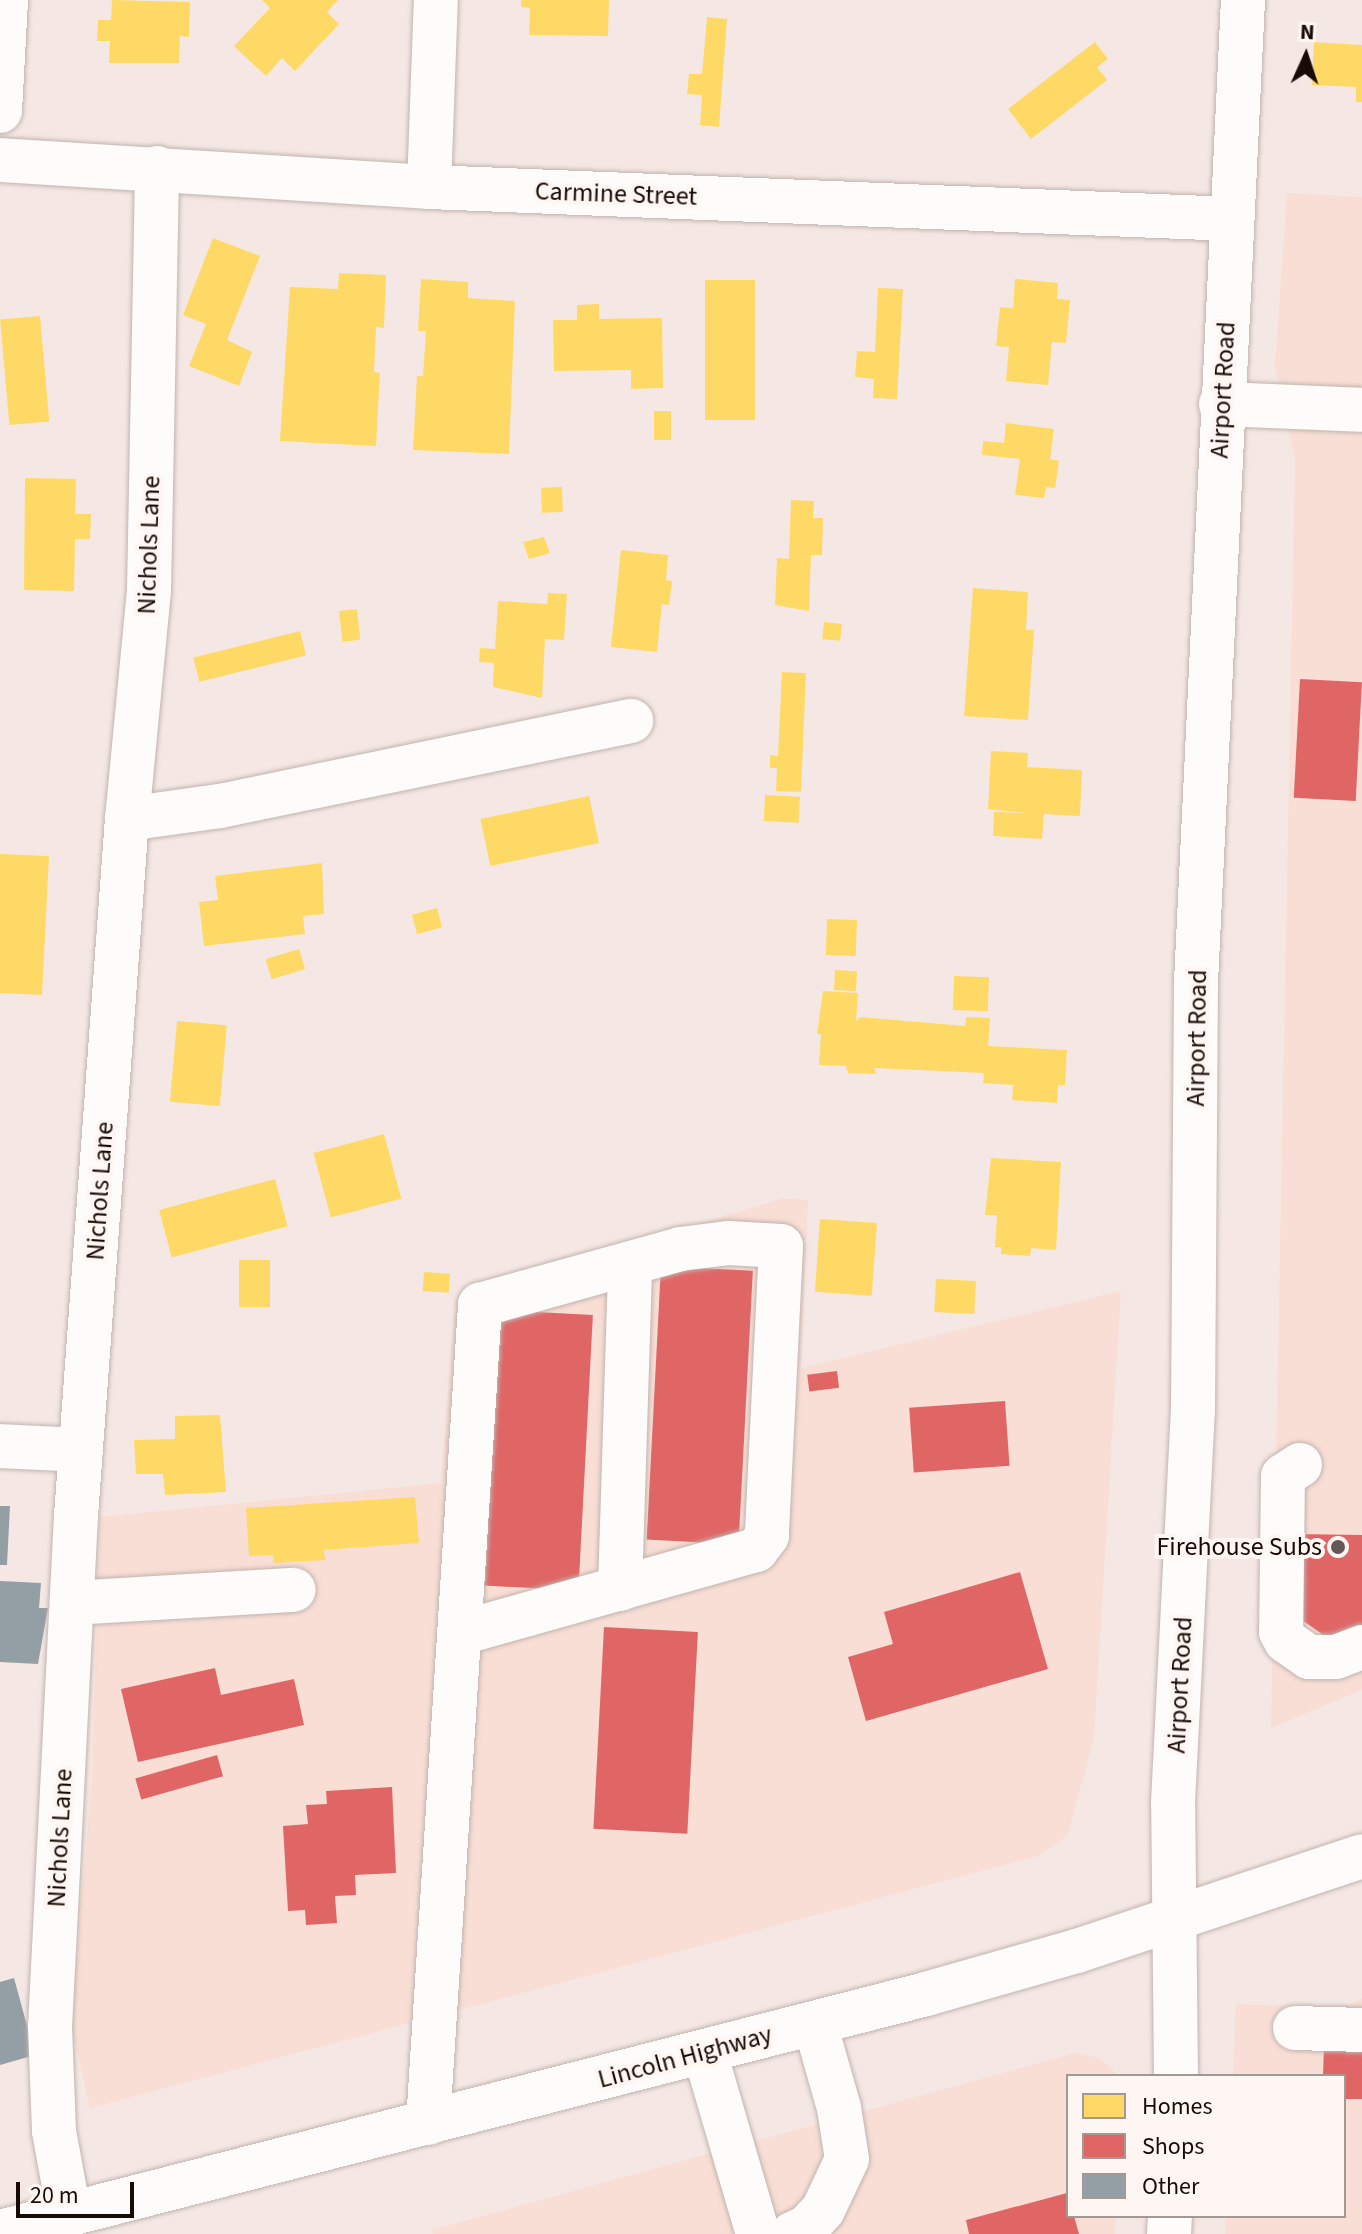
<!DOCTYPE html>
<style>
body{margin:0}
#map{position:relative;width:1362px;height:2234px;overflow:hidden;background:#f5e8e4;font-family:"Source Sans 3",sans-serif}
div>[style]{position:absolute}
.built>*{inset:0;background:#f9ded5}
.homes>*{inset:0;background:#ffd966;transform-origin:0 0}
.shops>*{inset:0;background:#e06666;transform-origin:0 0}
.building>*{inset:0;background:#949ea5}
.roads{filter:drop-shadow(0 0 2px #c1b4af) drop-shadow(0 0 2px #c1b4af)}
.minor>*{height:44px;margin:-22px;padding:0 22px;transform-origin:22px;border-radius:22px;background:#fefcfb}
.highway>*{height:44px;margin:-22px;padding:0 22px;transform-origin:22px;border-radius:22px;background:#fefcfb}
.dots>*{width:22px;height:22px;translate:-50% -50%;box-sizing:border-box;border:4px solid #fef6f3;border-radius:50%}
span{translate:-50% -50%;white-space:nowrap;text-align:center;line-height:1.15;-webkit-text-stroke:8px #fef6f3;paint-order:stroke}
.street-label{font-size:26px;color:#180b06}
.poi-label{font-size:26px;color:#180b06}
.right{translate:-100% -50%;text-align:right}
.legend{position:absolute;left:1066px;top:2074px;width:280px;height:144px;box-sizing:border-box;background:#fef6f3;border:2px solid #a29894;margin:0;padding:10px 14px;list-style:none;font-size:24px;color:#180b06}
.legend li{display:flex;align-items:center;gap:16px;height:40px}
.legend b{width:40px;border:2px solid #a29894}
.north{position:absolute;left:1266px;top:16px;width:80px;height:80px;-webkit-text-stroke:6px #fef6f3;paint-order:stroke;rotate:3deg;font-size:22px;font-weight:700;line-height:32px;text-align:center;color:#180b06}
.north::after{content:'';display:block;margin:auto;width:28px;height:36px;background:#180b06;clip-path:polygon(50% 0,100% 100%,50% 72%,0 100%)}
.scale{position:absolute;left:16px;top:2182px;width:118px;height:36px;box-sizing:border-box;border:4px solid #180b06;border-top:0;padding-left:10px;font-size:24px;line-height:28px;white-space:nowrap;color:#180b06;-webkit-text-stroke:6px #fef6f3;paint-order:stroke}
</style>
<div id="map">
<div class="built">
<i style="clip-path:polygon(1287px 193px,1362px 197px,1362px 1690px,1271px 1728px,1295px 460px,1275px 367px)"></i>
<i style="clip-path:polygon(783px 1198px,808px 1200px,801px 1368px,1121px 1291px,1094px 1737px,1068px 1835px,1038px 1856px,90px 2108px,71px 2025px,92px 1778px,100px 1517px,441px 1483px,455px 1299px)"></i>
<i style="clip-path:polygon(1362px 1999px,1362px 2234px,1225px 2234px,1226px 2216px,1344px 2216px,1344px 2076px,1233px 2076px,1236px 2004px,1339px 2007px)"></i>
<i style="clip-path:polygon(1075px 2053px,1100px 2058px,1119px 2076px,1068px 2076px,1068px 2216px,1116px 2216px,1115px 2234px,433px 2234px,432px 2230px)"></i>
</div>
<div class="homes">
<i style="clip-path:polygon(112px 0,190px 2px,189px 37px,180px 36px,179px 63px,109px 63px,110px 41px,97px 41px,98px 20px,111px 20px)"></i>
<i style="clip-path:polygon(262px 0,338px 0,327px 12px,339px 24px,295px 71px,282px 58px,266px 76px,234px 46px,270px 8px)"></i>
<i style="clip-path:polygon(521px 0,609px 0,608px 36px,529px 35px,530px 8px,521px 7px)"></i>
<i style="clip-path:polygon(707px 17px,727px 19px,719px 127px,700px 125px,702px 95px,687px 94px,689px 74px,702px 74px)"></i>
<i style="clip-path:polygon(1095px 42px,1108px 59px,1097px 67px,1107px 80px,1031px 139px,1008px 109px)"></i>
<i style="clip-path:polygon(1314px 42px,1362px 45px,1362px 102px,1356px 102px,1356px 87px,1312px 85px)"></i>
<i style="clip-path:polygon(213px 238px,260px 256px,227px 340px,252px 352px,239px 386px,189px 366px,206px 324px,183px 315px)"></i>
<i style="clip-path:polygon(339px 273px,386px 275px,384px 328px,376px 327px,374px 372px,380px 373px,376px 446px,280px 441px,290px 287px,338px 289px)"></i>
<i style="clip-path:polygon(421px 279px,468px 282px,468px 298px,515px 301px,509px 454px,413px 450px,417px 376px,423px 376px,426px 331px,418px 331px)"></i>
<i style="clip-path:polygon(1015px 279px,1058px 283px,1057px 299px,1070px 300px,1066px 343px,1052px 342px,1048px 385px,1006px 381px,1009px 347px,996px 346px,1000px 307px,1013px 308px)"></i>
<i style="left:705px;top:280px;width:50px;height:140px"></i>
<i style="clip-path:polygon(878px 288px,903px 289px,897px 399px,873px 398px,874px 379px,855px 377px,857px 351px,875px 352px)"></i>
<i style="clip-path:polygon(599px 304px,599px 319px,662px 318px,663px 388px,631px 389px,631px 370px,554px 371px,553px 320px,577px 320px,577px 305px)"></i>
<i style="left:40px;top:316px;width:106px;height:40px;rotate:85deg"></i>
<i style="left:654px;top:411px;width:17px;height:29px"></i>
<i style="clip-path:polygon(1006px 423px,1054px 429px,1050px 459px,1059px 461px,1055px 488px,1046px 487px,1044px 498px,1015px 495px,1020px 459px,982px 455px,983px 441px,1004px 443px)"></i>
<i style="clip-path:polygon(25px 478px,76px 479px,75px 514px,91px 514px,90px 539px,75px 539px,74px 591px,24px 590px)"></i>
<i style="left:562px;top:487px;width:25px;height:21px;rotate:88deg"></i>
<i style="clip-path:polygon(791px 500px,814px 501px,813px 518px,823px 518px,822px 555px,811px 555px,809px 611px,775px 605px,777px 558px,789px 559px)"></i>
<i style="clip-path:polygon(544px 537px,550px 553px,529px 559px,523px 542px)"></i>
<i style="clip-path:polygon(621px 550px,668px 555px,666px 580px,672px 581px,669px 605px,662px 604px,657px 652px,611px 647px)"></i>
<i style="clip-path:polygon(973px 588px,1028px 592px,1026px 630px,1034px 630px,1028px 720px,964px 716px)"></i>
<i style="clip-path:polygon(548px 593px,567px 594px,564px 640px,545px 639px,542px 698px,493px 687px,494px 663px,479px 662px,480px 648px,495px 649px,498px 601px,547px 604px)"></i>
<i style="left:357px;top:609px;width:31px;height:18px;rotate:84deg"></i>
<i style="left:824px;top:622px;width:18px;height:17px;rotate:6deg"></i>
<i style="left:300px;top:631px;width:25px;height:110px;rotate:76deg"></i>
<i style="clip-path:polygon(782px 672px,806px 673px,801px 792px,776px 791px,777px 768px,770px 768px,770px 755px,778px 756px)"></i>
<i style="clip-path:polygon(991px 751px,1028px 753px,1027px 767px,1082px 770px,1080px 816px,1044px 814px,1042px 839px,993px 836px,994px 812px,1026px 813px,988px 809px)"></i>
<i style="left:765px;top:795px;width:35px;height:26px;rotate:3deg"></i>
<i style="left:589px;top:796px;width:48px;height:111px;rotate:78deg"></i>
<i style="clip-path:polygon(0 854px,49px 856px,42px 995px,0 993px)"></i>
<i style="clip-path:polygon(322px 863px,324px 914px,303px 916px,305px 934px,204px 946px,199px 902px,218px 900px,215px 876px)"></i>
<i style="left:437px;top:908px;width:20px;height:26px;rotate:75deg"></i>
<i style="left:827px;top:919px;width:30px;height:36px;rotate:2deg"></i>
<i style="left:299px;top:949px;width:21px;height:35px;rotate:73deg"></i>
<i style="left:835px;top:970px;width:22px;height:20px;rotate:3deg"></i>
<i style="left:954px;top:976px;width:35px;height:34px;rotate:2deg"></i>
<i style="clip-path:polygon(823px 991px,858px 993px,856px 1021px,860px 1017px,965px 1026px,966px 1017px,990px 1018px,988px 1046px,1067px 1050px,1065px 1085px,1058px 1085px,1057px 1103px,1012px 1100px,1013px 1085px,983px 1083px,984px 1073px,874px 1068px,877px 1074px,848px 1073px,846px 1066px,819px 1065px,821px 1034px,817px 1034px)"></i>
<i style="left:177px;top:1021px;width:50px;height:81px;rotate:5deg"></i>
<i style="left:384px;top:1134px;width:67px;height:73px;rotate:75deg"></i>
<i style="clip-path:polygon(991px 1158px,1061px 1162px,1056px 1250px,1031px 1248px,1030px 1256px,1001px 1254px,1001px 1247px,995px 1247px,997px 1215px,985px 1215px)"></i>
<i style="left:275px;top:1179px;width:49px;height:120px;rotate:75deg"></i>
<i style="left:820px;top:1219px;width:57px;height:73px;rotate:4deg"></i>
<i style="left:239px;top:1260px;width:31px;height:47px"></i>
<i style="left:424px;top:1272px;width:26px;height:19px;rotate:4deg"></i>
<i style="left:936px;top:1279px;width:40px;height:33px;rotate:3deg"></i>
<i style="clip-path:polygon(220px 1415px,226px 1492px,165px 1495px,163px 1474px,136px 1474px,134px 1440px,175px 1439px,175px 1416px)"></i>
<i style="clip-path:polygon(415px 1497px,419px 1543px,323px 1550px,326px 1560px,273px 1563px,273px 1555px,249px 1556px,246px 1508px)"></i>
</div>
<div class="shops">
<i style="left:1300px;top:679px;width:62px;height:119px;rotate:3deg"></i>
<i style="left:661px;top:1266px;width:92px;height:274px;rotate:3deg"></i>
<i style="left:499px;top:1310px;width:94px;height:276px;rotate:3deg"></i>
<i style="left:837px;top:1371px;width:17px;height:30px;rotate:83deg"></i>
<i style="left:1005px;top:1401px;width:65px;height:96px;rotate:86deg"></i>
<i style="clip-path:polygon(1295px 1534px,1362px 1535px,1362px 1637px,1339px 1646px,1292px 1613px)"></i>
<i style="clip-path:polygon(1020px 1572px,1048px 1669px,866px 1721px,848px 1657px,893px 1644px,884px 1612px)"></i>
<i style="left:604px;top:1627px;width:94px;height:202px;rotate:3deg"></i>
<i style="clip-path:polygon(215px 1668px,221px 1695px,294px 1679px,304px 1725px,138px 1762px,121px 1689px)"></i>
<i style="left:217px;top:1755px;width:22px;height:85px;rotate:74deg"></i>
<i style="clip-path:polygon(392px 1787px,396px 1873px,355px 1875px,356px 1895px,335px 1896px,337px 1923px,306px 1925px,305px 1910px,288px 1911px,283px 1826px,308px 1824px,306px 1805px,327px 1804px,326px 1791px)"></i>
<i style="clip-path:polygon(1324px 2046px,1362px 2047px,1362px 2099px,1344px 2099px,1344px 2076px,1323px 2076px)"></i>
<i style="clip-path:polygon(1067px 2193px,1068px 2216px,1074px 2216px,1079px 2234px,969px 2234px,966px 2220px)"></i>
</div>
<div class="building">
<i style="clip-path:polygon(0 1506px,10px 1506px,7px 1565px,0 1565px)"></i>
<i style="clip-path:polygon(0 1581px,41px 1583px,39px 1608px,48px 1608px,38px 1664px,0 1662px)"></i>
<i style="clip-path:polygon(14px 1978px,35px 2055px,0 2065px,0 1982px)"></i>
</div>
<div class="roads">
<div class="minor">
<i style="left:0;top:111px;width:111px;rotate:-86.9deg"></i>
<i style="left:0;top:160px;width:430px;rotate:3.6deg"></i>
<i style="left:429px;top:187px;width:804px;rotate:2.28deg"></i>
<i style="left:429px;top:187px;width:187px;rotate:-87.9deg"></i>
<i style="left:1221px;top:404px;width:141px;rotate:2.4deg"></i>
<i style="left:127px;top:819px;width:94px;rotate:-8deg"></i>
<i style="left:220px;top:806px;width:420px;rotate:-11.7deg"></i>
<i style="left:0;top:1446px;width:81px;rotate:2.8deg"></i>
<i style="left:1300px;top:1465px;width:20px;rotate:147deg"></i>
<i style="left:1283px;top:1476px;width:156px;rotate:90.7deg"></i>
<i style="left:1281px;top:1632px;width:10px;rotate:61deg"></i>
<i style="left:1286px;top:1641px;width:28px;rotate:35deg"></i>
<i style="left:1309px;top:1657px;width:27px"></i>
<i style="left:1336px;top:1657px;width:28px;rotate:-21deg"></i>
<i style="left:620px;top:1589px;width:325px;rotate:-88.2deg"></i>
<i style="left:72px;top:1603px;width:222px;rotate:-3.4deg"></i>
<i style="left:1295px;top:2028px;width:67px;rotate:1.7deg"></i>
<i style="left:705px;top:2053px;width:189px;rotate:73.7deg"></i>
<i style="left:1176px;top:2076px;width:273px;rotate:-90.6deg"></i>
<i style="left:1173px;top:1803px;width:393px;rotate:-87.1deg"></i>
<i style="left:1193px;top:1411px;width:429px;rotate:-89.6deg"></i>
<i style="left:1196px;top:982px;width:983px;rotate:-87.26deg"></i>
<i style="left:428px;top:2123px;width:820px;rotate:-86.36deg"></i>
<i style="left:480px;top:1305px;width:208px;rotate:-15.6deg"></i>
<i style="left:680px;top:1249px;width:48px;rotate:-7.1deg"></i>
<i style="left:728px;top:1243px;width:53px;rotate:3.2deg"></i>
<i style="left:781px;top:1246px;width:290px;rotate:92.8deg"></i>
<i style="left:767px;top:1536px;width:18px;rotate:128deg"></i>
<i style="left:756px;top:1550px;width:307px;rotate:164.3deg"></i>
<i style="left:69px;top:2213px;width:83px;rotate:-100.4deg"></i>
<i style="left:54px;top:2131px;width:104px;rotate:-92.2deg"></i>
<i style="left:50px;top:2027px;width:512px;rotate:-87.09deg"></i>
<i style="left:76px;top:1516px;width:699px;rotate:-85.82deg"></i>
<i style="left:127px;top:819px;width:229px;rotate:-84.5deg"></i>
<i style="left:149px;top:591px;width:423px;rotate:-88.9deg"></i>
<i style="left:792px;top:2234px;width:17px;rotate:-25deg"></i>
<i style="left:807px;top:2227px;width:23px;rotate:-47deg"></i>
<i style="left:823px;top:2210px;width:56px;rotate:-64.8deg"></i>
<i style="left:847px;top:2159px;width:52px;rotate:-98.9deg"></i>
<i style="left:839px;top:2108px;width:87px;rotate:-105.9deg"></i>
<i style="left:1169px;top:2234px;width:18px;rotate:-87deg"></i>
</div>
<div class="highway">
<i style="left:0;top:2232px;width:956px;rotate:-14.41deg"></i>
<i style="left:926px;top:1994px;width:157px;rotate:-15.9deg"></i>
<i style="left:1077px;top:1951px;width:300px;rotate:-18.4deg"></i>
</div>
</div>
<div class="dots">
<i style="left:1338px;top:1547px;background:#655854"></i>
</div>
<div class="street-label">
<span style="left:616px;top:194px;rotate:2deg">Carmine Street</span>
<span style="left:1223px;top:390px;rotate:-87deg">Airport Road</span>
<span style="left:149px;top:545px;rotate:-88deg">Nichols Lane</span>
<span style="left:1197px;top:1038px;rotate:-89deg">Airport Road</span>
<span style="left:100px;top:1191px;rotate:-86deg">Nichols Lane</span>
<span style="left:1180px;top:1685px;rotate:-87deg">Airport Road</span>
<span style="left:60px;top:1838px;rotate:-87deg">Nichols Lane</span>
<span style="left:685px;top:2057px;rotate:-15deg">Lincoln Highway</span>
</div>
<div class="poi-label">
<span class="right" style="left:1322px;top:1547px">Firehouse Subs</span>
</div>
<ul class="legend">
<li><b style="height:22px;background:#ffd966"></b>Homes</li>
<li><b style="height:22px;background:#e06666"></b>Shops</li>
<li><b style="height:22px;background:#949ea5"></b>Other</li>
</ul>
<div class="north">N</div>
<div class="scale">20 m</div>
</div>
